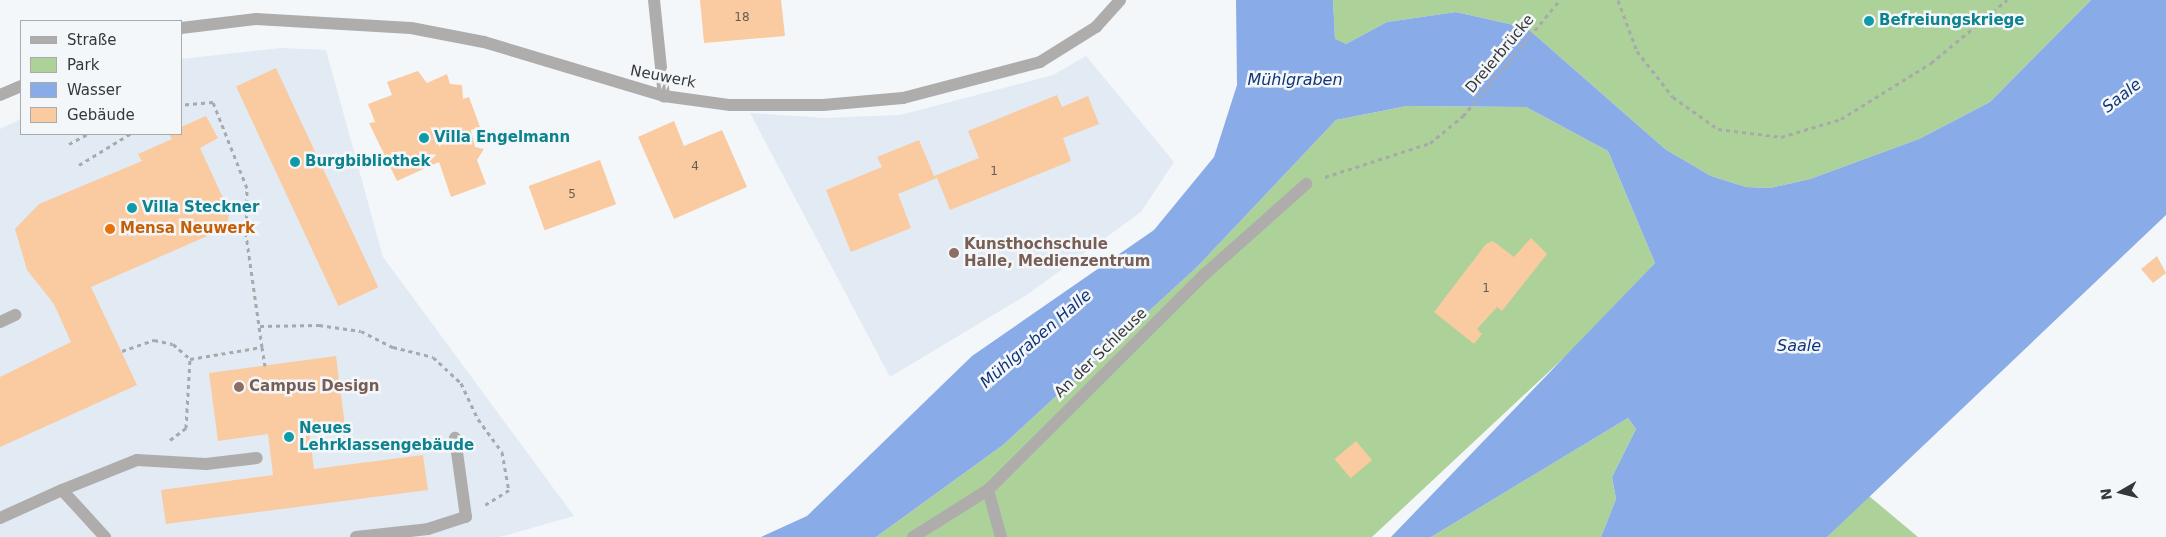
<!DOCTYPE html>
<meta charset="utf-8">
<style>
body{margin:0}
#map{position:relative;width:2166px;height:537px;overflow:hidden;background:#f4f7fa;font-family:"DejaVu Sans",sans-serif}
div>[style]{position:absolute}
.built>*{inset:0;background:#e2eaf3}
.green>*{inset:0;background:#acd299}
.water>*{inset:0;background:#89abe7}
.building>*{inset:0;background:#facaa1;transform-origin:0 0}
.path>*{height:3px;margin-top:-1.5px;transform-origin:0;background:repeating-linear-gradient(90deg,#a7a9ab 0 4px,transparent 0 8px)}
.minor>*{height:12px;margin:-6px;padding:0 6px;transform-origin:6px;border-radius:6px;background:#afadac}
.dots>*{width:14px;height:14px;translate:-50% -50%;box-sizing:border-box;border:2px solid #f4f7fa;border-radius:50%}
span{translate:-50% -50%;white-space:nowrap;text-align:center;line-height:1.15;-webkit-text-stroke:5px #f4f7fa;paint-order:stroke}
.number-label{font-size:12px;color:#675c52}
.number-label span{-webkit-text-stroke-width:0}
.culture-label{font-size:15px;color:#0d838f;font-weight:700}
.left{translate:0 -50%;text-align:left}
.street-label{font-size:15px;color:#363738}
.food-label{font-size:15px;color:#c56008;font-weight:700}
.education-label{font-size:15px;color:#785e54;font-weight:700}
.water-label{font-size:16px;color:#11357a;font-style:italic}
.legend{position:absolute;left:20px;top:20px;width:162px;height:115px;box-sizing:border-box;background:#f4f7fa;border:1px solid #a8aaac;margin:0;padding:6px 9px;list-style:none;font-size:15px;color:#363738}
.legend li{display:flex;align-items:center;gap:10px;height:25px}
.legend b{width:25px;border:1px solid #a8aaac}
.north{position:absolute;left:2096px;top:467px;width:50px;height:50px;-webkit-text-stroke:4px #f4f7fa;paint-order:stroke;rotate:262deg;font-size:14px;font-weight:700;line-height:20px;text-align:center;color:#363738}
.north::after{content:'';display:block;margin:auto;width:18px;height:22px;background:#363738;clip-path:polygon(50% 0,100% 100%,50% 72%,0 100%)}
</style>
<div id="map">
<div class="built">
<i style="clip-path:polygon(281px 48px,326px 50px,383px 257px,574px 516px,500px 537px,0 537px,0 129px,21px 119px,21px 134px,181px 134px,181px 59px)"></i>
<i style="clip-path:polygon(1086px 56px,1174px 162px,1141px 212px,1028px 294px,890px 377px,750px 113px,825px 118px,900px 115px,1053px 75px)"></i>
</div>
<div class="green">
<i style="clip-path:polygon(1333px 0,2091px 0,1990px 102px,1919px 139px,1810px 179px,1770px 188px,1746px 187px,1711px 176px,1665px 149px,1527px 28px,1456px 12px,1387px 22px,1346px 44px,1335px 40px)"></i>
<i style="clip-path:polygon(1407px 106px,1526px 107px,1608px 151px,1655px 263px,1570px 352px,1372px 537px,876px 537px,1003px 445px,1197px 267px,1336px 120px)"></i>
<i style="clip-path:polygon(1628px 418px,1636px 429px,1612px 477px,1616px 499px,1601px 537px,1431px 537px)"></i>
<i style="clip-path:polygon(1869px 496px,1918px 537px,1827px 537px)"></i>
</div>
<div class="water">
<i style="clip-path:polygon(1236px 0,1333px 0,1335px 39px,1346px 44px,1387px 22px,1456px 12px,1527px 28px,1665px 149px,1711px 176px,1746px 187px,1770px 188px,1810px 179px,1919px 139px,1990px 102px,2091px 0,2166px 0,2166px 215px,1827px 537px,1601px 537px,1616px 499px,1612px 477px,1636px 429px,1628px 418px,1431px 537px,1391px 537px,1655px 263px,1608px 151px,1526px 107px,1407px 106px,1336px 120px,1197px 267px,1003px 445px,876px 537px,761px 537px,807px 516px,972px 356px,1154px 230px,1214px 157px,1237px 85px)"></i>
</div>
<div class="building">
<i style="clip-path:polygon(700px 0,781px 0,785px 36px,704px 43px)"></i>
<i style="left:276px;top:68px;width:242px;height:44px;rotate:65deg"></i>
<i style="clip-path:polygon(418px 71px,427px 83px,447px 74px,450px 84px,462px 85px,463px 99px,469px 97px,480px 127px,471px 130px,475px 147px,484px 149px,477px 160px,486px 184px,451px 197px,439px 162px,397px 181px,369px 123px,375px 122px,368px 104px,392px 95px,387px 82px)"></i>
<i style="clip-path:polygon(1057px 95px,1062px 107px,1088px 96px,1099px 124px,1063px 138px,1071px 161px,950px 210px,937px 178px,898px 194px,911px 228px,851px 252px,826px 190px,882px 167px,877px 157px,919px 140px,934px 176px,979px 158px,968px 131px)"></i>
<i style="clip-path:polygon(206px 116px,218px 138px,200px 148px,229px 211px,228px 222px,221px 230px,91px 287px,137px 385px,0 447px,0 377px,71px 342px,54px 304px,27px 270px,15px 229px,39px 204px,142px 161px,138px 154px,172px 139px,169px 134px,181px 134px,181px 127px)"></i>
<i style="clip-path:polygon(674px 121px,684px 146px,722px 130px,747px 187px,674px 219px,638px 137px)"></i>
<i style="left:600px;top:160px;width:47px;height:76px;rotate:70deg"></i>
<i style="clip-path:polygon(1531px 238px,1547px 254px,1502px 311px,1497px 307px,1477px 329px,1482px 334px,1474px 344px,1434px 312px,1486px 244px,1493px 241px,1514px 257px)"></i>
<i style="clip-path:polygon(2157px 256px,2166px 273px,2153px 283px,2141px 269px)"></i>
<i style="clip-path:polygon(336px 356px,345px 426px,309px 431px,314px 469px,423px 455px,428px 490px,166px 524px,161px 490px,273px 475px,268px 434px,218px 441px,209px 373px)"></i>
<i style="left:1356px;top:441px;width:25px;height:28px;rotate:50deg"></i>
</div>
<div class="path">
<i style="left:1618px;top:0;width:54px;rotate:69.6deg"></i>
<i style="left:1637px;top:51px;width:58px;rotate:52deg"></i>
<i style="left:1673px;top:97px;width:55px;rotate:35.4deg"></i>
<i style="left:1718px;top:129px;width:64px;rotate:7.2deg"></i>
<i style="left:1781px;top:137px;width:63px;rotate:-16.7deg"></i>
<i style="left:1841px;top:119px;width:106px;rotate:-31.9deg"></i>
<i style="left:1931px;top:63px;width:99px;rotate:-39.7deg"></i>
<i style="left:69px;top:144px;width:21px;rotate:-28deg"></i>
<i style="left:79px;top:165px;width:60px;rotate:-31.3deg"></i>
<i style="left:1325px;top:177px;width:110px;rotate:-17.9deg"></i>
<i style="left:1430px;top:143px;width:43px;rotate:-39.3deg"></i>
<i style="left:1463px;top:116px;width:151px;rotate:-50.1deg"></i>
<i style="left:260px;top:326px;width:59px;rotate:-1deg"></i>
<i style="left:319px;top:325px;width:42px;rotate:8.1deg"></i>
<i style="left:361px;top:331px;width:36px;rotate:27deg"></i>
<i style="left:393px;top:347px;width:41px;rotate:14deg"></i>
<i style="left:433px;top:357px;width:38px;rotate:43deg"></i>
<i style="left:461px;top:383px;width:40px;rotate:65deg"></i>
<i style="left:478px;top:419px;width:41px;rotate:54deg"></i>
<i style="left:502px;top:452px;width:39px;rotate:80deg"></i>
<i style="left:509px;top:490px;width:28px;rotate:148deg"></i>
<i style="left:262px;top:347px;width:19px;rotate:81deg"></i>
<i style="left:122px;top:351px;width:34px;rotate:-19deg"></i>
<i style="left:154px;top:340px;width:19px;rotate:12deg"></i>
<i style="left:173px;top:344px;width:23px;rotate:41deg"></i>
<i style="left:170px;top:440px;width:20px;rotate:-37deg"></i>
<i style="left:186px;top:428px;width:69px;rotate:-86.7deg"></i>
<i style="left:190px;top:359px;width:73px;rotate:-9.5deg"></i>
<i style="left:262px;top:347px;width:113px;rotate:-98.1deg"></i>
<i style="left:246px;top:235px;width:47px;rotate:-88.8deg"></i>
<i style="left:247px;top:188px;width:92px;rotate:-111.6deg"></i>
<i style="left:213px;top:102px;width:32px;rotate:175deg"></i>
</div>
<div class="minor">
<i style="left:654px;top:0;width:97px;rotate:84.1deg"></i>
<i style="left:181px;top:28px;width:76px;rotate:-6.8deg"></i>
<i style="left:256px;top:19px;width:155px;rotate:3.3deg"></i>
<i style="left:411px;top:28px;width:74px;rotate:10.9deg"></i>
<i style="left:484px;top:42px;width:188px;rotate:16.7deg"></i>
<i style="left:664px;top:96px;width:67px;rotate:7.8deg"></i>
<i style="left:730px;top:105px;width:93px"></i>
<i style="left:823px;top:105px;width:80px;rotate:-5deg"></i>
<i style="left:903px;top:98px;width:142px;rotate:-14.7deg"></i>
<i style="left:1040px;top:62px;width:66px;rotate:-32deg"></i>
<i style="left:1096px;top:27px;width:36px;rotate:-48deg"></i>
<i style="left:0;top:95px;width:23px;rotate:-23deg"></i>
<i style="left:0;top:322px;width:17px;rotate:-25deg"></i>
<i style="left:62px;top:490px;width:81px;rotate:-21.8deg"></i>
<i style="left:137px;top:460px;width:69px;rotate:3.3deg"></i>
<i style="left:206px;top:464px;width:51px;rotate:-6.7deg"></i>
<i style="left:988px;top:490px;width:49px;rotate:74.5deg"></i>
<i style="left:0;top:518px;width:68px;rotate:-24.3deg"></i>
<i style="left:62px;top:490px;width:64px;rotate:47.5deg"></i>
<i style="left:356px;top:537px;width:72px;rotate:-6.3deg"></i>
<i style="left:428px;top:529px;width:40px;rotate:-18deg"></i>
<i style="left:466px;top:517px;width:80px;rotate:-97.9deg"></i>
<i style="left:913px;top:537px;width:89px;rotate:-32.1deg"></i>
<i style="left:988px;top:490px;width:305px;rotate:-44.9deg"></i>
<i style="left:1204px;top:275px;width:137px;rotate:-41.7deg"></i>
</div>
<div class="dots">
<i style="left:1869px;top:21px;background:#0f9aa8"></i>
<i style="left:424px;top:138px;background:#0f9aa8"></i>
<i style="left:295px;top:162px;background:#0f9aa8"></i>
<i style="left:132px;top:208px;background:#0f9aa8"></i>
<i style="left:110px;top:229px;background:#e8710a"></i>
<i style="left:954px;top:253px;background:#8d6e63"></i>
<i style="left:239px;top:387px;background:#8d6e63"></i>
<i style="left:289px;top:437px;background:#0f9aa8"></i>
</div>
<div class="number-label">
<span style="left:742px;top:18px">18</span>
<span style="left:695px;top:167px">4</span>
<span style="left:994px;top:172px">1</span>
<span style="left:572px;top:195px">5</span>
<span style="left:1486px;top:289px">1</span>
</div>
<div class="culture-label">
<span class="left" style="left:1879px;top:21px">Befreiungskriege</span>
<span class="left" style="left:434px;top:138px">Villa Engelmann</span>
<span class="left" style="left:305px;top:162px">Burgbibliothek</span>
<span class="left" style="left:142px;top:208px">Villa Steckner</span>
<span class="left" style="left:299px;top:437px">Neues<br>Lehrklassengebäude</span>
</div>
<div class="street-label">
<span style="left:1500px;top:54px;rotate:-50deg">Dreierbrücke</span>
<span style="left:663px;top:77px;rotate:11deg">Neuwerk</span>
<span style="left:1101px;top:353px;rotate:-44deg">An der Schleuse</span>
</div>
<div class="food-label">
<span class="left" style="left:120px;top:229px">Mensa Neuwerk</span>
</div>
<div class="education-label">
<span class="left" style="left:964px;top:253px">Kunsthochschule<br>Halle, Medienzentrum</span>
<span class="left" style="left:249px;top:387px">Campus Design</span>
</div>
<div class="water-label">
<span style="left:1295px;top:80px">Mühlgraben</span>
<span style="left:2122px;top:96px;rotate:-38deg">Saale</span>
<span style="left:1036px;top:339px;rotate:-41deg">Mühlgraben Halle</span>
<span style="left:1799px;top:346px">Saale</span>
</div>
<ul class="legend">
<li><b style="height:6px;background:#afadac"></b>Straße</li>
<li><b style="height:14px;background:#acd299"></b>Park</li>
<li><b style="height:14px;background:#89abe7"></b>Wasser</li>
<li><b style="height:14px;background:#facaa1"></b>Gebäude</li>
</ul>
<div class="north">N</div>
</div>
